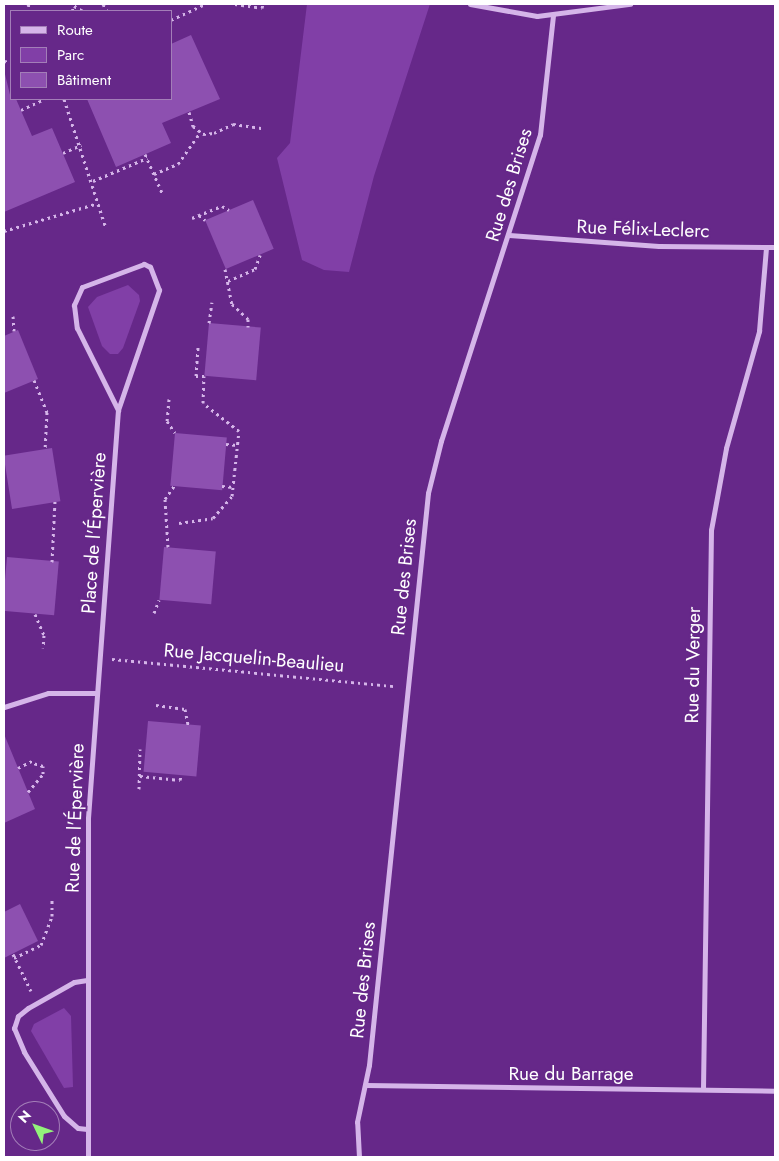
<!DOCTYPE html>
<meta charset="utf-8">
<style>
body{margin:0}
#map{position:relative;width:779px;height:1161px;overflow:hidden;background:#662889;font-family:Jost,sans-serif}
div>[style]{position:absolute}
.green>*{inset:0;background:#813fa7}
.building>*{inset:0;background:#8d50b0;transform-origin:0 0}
.path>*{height:3px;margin-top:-1.5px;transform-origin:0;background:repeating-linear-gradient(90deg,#d5b5e9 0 2.5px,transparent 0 6.5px)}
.minor>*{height:5px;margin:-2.5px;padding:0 2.5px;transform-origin:2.5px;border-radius:2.5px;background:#d5b5e9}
span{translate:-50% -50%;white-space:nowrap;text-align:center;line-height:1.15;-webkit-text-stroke:4px #662889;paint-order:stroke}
.street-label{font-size:19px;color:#fff}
.frame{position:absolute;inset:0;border:5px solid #fff;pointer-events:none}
.legend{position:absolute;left:10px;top:10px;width:162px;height:90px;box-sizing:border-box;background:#662889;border:1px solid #a37eb8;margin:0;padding:6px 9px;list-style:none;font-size:15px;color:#fff}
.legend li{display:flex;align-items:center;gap:10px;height:25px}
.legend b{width:25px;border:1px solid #a37eb8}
.north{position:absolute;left:10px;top:1101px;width:50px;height:50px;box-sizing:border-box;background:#662889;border:1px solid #a37eb8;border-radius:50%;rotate:312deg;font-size:14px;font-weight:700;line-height:20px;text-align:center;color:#fff}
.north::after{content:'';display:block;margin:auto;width:18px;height:22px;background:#93f17b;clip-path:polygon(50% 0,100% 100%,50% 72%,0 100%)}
</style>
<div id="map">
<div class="green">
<i style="clip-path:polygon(307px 4px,430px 4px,374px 176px,349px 272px,324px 270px,302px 260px,277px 158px,290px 143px)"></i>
<i style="clip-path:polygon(128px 285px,139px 295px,140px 301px,123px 348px,118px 354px,110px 354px,102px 346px,88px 307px,97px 297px)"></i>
<i style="clip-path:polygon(64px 1008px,71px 1016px,73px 1087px,64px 1088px,31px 1031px,34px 1024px)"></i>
</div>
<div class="building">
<i style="clip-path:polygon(191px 35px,220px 99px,162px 123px,171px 143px,116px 167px,87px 99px,171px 99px,171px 44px)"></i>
<i style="clip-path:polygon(4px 70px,11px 99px,16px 99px,32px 136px,52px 128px,75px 182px,4px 212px)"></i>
<i style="left:253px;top:200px;width:53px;height:52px;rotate:67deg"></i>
<i style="left:209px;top:323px;width:52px;height:53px;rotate:5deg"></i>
<i style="clip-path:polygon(18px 330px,38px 379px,4px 393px,4px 336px)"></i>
<i style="left:175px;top:433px;width:52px;height:53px;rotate:5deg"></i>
<i style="left:52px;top:448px;width:54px;height:49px;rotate:81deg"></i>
<i style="left:164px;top:547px;width:52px;height:53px;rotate:5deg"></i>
<i style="left:7px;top:557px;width:52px;height:54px;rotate:5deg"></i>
<i style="left:148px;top:721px;width:53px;height:51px;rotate:5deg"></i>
<i style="clip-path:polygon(4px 734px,35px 809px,4px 823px)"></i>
<i style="clip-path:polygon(20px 904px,38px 941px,4px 958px,4px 912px)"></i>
</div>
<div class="path">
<i style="left:28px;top:4px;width:8px;rotate:67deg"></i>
<i style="left:103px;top:4px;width:8px;rotate:60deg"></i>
<i style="left:235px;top:4px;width:27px;rotate:8deg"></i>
<i style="left:262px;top:8px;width:4px;rotate:-76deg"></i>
<i style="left:74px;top:6px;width:10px;rotate:29deg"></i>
<i style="left:72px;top:11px;width:8px;rotate:-67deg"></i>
<i style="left:171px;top:20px;width:38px;rotate:-25deg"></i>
<i style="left:4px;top:61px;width:7px;rotate:8deg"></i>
<i style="left:64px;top:99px;width:133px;rotate:72deg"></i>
<i style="left:21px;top:110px;width:26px;rotate:-25deg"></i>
<i style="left:189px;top:112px;width:15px;rotate:74deg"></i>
<i style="left:193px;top:126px;width:13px;rotate:39deg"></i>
<i style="left:203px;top:134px;width:11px;rotate:-5deg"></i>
<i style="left:214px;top:133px;width:21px;rotate:-25deg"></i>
<i style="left:233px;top:124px;width:30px;rotate:8deg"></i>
<i style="left:63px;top:153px;width:20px;rotate:-24deg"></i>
<i style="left:145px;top:154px;width:45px;rotate:66.3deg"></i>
<i style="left:154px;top:174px;width:26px;rotate:-23deg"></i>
<i style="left:178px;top:164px;width:39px;rotate:-55deg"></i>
<i style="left:93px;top:181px;width:59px;rotate:-23.1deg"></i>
<i style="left:199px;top:215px;width:8px;rotate:40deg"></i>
<i style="left:192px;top:218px;width:32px;rotate:-22deg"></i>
<i style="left:222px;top:206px;width:8px;rotate:30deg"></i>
<i style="left:4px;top:231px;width:95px;rotate:-16.5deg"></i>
<i style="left:225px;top:269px;width:36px;rotate:79deg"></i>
<i style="left:232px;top:304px;width:22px;rotate:43deg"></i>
<i style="left:248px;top:319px;width:8px;rotate:90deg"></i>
<i style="left:228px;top:281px;width:30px;rotate:-24deg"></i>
<i style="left:255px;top:269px;width:15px;rotate:-70deg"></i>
<i style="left:13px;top:316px;width:15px;rotate:86deg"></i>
<i style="left:209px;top:323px;width:21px;rotate:-82deg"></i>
<i style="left:34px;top:380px;width:35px;rotate:68deg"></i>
<i style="left:47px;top:412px;width:37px;rotate:93deg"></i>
<i style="left:169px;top:399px;width:22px;rotate:95deg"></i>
<i style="left:167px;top:421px;width:14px;rotate:56deg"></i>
<i style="left:226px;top:444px;width:11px;rotate:5deg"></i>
<i style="left:222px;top:486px;width:11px;rotate:5deg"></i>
<i style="left:179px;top:523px;width:34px;rotate:-8deg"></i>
<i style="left:213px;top:518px;width:29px;rotate:-49deg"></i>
<i style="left:232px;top:496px;width:65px;rotate:-83.9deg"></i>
<i style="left:239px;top:431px;width:46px;rotate:-142.1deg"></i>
<i style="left:203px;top:403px;width:27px;rotate:-88deg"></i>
<i style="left:204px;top:376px;width:8px;rotate:180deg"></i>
<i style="left:196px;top:376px;width:30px;rotate:-86deg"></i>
<i style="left:168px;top:547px;width:48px;rotate:-93.6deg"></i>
<i style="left:165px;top:499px;width:16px;rotate:-55deg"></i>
<i style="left:52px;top:562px;width:61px;rotate:-87.2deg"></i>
<i style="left:154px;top:613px;width:14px;rotate:-69deg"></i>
<i style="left:35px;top:614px;width:23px;rotate:67deg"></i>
<i style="left:44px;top:635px;width:13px;rotate:94deg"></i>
<i style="left:112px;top:659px;width:283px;rotate:5.5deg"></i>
<i style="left:156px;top:705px;width:29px;rotate:8deg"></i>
<i style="left:185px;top:709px;width:16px;rotate:79deg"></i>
<i style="left:18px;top:768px;width:16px;rotate:-27deg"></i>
<i style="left:140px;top:776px;width:40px;rotate:5.7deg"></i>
<i style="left:180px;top:780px;width:4px;rotate:-76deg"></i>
<i style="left:139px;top:789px;width:40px;rotate:-88.6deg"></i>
<i style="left:28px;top:792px;width:23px;rotate:-50deg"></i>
<i style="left:43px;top:774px;width:8px;rotate:-90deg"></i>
<i style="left:43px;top:766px;width:10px;rotate:-163deg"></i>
<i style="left:13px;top:954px;width:41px;rotate:64.1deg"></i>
<i style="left:14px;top:958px;width:30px;rotate:-26deg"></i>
<i style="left:41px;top:945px;width:31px;rotate:-69deg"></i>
<i style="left:52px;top:916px;width:17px;rotate:-90deg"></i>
</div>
<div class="minor">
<i style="left:470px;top:4px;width:68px;rotate:10.2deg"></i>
<i style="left:537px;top:16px;width:94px;rotate:-7.4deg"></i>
<i style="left:509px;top:235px;width:150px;rotate:4.2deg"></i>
<i style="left:659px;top:246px;width:116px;rotate:0.5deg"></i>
<i style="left:4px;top:707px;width:46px;rotate:-17.7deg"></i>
<i style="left:48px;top:693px;width:48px"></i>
<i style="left:87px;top:980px;width:13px;rotate:171deg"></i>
<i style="left:74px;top:982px;width:53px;rotate:150.5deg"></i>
<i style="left:28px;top:1008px;width:13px;rotate:141deg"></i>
<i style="left:18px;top:1016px;width:13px;rotate:108deg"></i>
<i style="left:14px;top:1028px;width:26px;rotate:67deg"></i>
<i style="left:24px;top:1052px;width:75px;rotate:58deg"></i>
<i style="left:64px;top:1116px;width:18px;rotate:41deg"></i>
<i style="left:78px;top:1128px;width:9px;rotate:6deg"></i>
<i style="left:366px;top:1085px;width:409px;rotate:0.8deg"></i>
<i style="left:703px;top:1089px;width:559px;rotate:-89.18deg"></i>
<i style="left:711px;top:530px;width:83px;rotate:-79.6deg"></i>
<i style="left:726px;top:448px;width:122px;rotate:-74.2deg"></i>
<i style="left:759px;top:331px;width:84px;rotate:-85.2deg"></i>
<i style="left:88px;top:1157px;width:339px;rotate:-90deg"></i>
<i style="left:88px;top:818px;width:409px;rotate:-85.8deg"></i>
<i style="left:118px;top:410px;width:127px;rotate:-71.1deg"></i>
<i style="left:159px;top:290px;width:25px;rotate:-111deg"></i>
<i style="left:150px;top:267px;width:7px;rotate:-153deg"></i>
<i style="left:144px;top:264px;width:66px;rotate:159.6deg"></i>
<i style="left:82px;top:287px;width:20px;rotate:114deg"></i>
<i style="left:74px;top:305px;width:23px;rotate:83deg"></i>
<i style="left:77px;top:328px;width:92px;rotate:63.4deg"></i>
<i style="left:359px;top:1157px;width:35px;rotate:-93deg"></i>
<i style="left:357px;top:1122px;width:58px;rotate:-78.1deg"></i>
<i style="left:369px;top:1065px;width:575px;rotate:-84.11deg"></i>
<i style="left:428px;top:493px;width:54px;rotate:-76deg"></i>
<i style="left:441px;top:441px;width:322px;rotate:-72.1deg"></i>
<i style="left:540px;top:135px;width:121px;rotate:-83.8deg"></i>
</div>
<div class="street-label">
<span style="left:509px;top:185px;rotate:-73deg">Rue des Brises</span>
<span style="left:643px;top:229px;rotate:2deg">Rue Félix-Leclerc</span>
<span style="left:94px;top:533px;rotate:-86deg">Place de l'Épervière</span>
<span style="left:404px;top:577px;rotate:-84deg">Rue des Brises</span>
<span style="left:254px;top:658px;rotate:5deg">Rue Jacquelin-Beaulieu</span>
<span style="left:693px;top:665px;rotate:-89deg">Rue du Verger</span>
<span style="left:75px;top:818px;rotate:-88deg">Rue de l'Épervière</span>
<span style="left:363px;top:980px;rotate:-84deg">Rue des Brises</span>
<span style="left:571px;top:1074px">Rue du Barrage</span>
</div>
<div class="frame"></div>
<ul class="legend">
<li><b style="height:6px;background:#d5b5e9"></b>Route</li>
<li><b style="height:14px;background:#813fa7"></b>Parc</li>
<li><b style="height:14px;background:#8d50b0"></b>Bâtiment</li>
</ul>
<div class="north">N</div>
</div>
